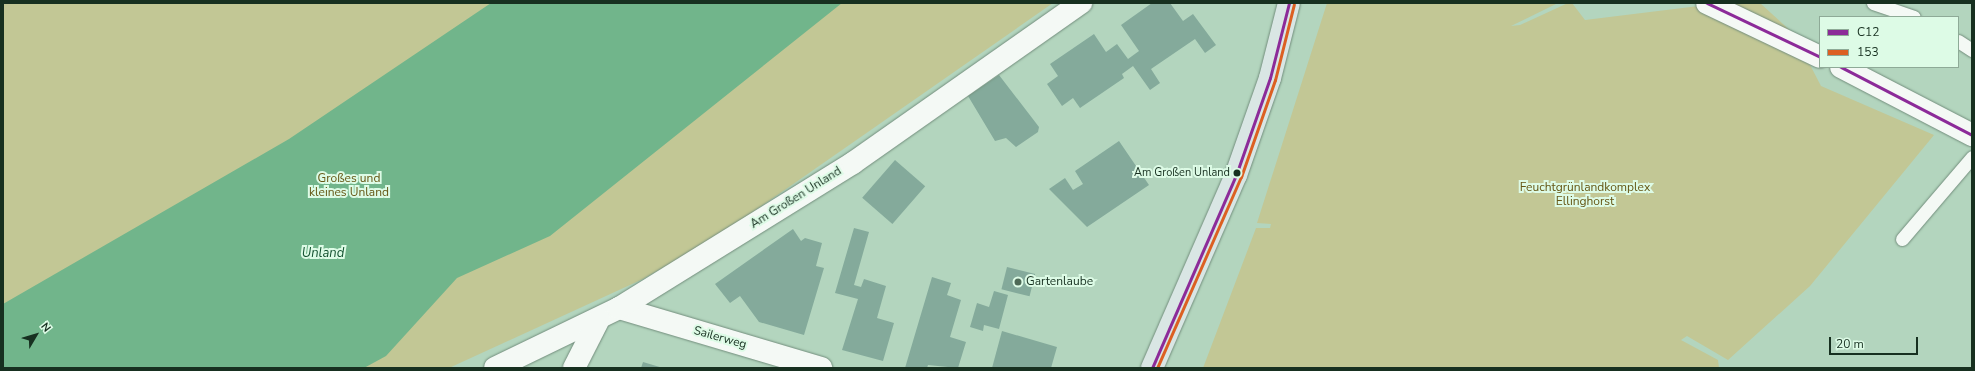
<!DOCTYPE html>
<meta charset="utf-8">
<style>
body{margin:0}
#map{position:relative;width:1975px;height:371px;overflow:hidden;background:#b3d5be;font-family:"Nunito Sans",sans-serif}
div>[style]{position:absolute}
.green>*{inset:0;background:#c2c795}
.water>*{inset:0;background:#71b58b}
.building>*{inset:0;background:#84aa9b;transform-origin:0 0}
.roads{filter:drop-shadow(0 0 1px #728d7c) drop-shadow(0 0 1px #728d7c)}
.lane>*{height:13px;margin:-6.5px;padding:0 6.5px;transform-origin:6.5px;border-radius:6.5px;background:#f4f9f5}
.street>*{height:22px;margin:-11px;padding:0 11px;transform-origin:11px;border-radius:11px;background:#f4f9f5}
.primary>*{height:22px;margin:-11px;padding:0 11px;transform-origin:11px;border-radius:11px;background:#d9e6e4}
.bus-1>*{height:3px;margin:-1.5px;padding:0 1.5px;transform-origin:1.5px;border-radius:1.5px;background:#8c2b99}
.bus-2>*{height:3px;margin:-1.5px;padding:0 1.5px;transform-origin:1.5px;border-radius:1.5px;background:#dc6022}
.dots>*{width:11px;height:11px;translate:-50% -50%;box-sizing:border-box;border:2px solid #ddfbe6;border-radius:50%}
span{translate:-50% -50%;white-space:nowrap;text-align:center;line-height:1.15;-webkit-text-stroke:4px #ddfbe6;paint-order:stroke}
.bus-label{font-size:11px;color:#173020}
.right{translate:-100% -50%;text-align:right}
.park-label{font-size:12px;color:#655614}
.street-label{font-size:12px;color:#173020}
.poi-label{font-size:12px;color:#173020}
.left{translate:0 -50%;text-align:left}
.water-label{font-size:13px;color:#145230;font-style:italic}
.frame{position:absolute;inset:0;border:4px solid #173020;pointer-events:none}
.legend{position:absolute;left:1819px;top:16px;width:140px;height:52px;box-sizing:border-box;background:#ddfbe6;border:1px solid #8eaa97;margin:0;padding:5px 7px;list-style:none;font-size:12px;color:#173020}
.legend li{display:flex;align-items:center;gap:8px;height:20px}
.legend b{width:20px;border:1px solid #8eaa97}
.north{position:absolute;left:16px;top:315px;width:40px;height:40px;-webkit-text-stroke:3px #ddfbe6;paint-order:stroke;rotate:52deg;font-size:11px;font-weight:700;line-height:16px;text-align:center;color:#173020}
.north::after{content:'';display:block;margin:auto;width:14px;height:18px;background:#173020;clip-path:polygon(50% 0,100% 100%,50% 72%,0 100%)}
.scale{position:absolute;left:1829px;top:337px;width:89px;height:18px;box-sizing:border-box;border:2px solid #173020;border-top:0;padding-left:5px;font-size:12px;line-height:14px;white-space:nowrap;color:#173020;-webkit-text-stroke:3px #ddfbe6;paint-order:stroke}
</style>
<div id="map">
<div class="green">
<i style="clip-path:polygon(3px 3px,1053px 3px,717px 237px,643px 279px,449px 368px,3px 368px)"></i>
<i style="clip-path:polygon(1327px 3px,1558px 3px,1511px 26px,1520px 25px,1568px 3px,1572px 3px,1585px 20px,1723px 3px,1760px 3px,1794px 34px,1821px 86px,1934px 135px,1810px 286px,1728px 360px,1687px 336px,1681px 340px,1718px 360px,1719px 368px,1203px 368px,1256px 228px,1270px 228px,1271px 224px,1257px 223px)"></i>
</div>
<div class="water">
<i style="clip-path:polygon(491px 3px,842px 3px,550px 236px,457px 278px,386px 356px,364px 368px,3px 368px,3px 304px,289px 139px)"></i>
</div>
<div class="building">
<i style="clip-path:polygon(1152px 3px,1170px 3px,1183px 21px,1193px 14px,1216px 45px,1205px 53px,1195px 39px,1151px 69px,1160px 83px,1150px 90px,1133px 66px,1122px 74px,1124px 78px,1080px 108px,1073px 98px,1062px 106px,1047px 84px,1058px 76px,1050px 64px,1094px 34px,1106px 52px,1117px 44px,1128px 59px,1139px 51px,1121px 25px)"></i>
<i style="clip-path:polygon(999px 75px,1039px 127px,1038px 132px,1016px 147px,1006px 138px,995px 141px,968px 96px)"></i>
<i style="clip-path:polygon(1119px 141px,1149px 185px,1087px 227px,1049px 189px,1065px 178px,1073px 190px,1083px 184px,1075px 171px)"></i>
<i style="left:895px;top:160px;width:40px;height:50px;rotate:41deg"></i>
<i style="clip-path:polygon(854px 228px,869px 232px,854px 285px,861px 287px,864px 279px,886px 286px,877px 318px,894px 323px,883px 361px,842px 350px,858px 299px,835px 293px)"></i>
<i style="clip-path:polygon(793px 229px,801px 241px,805px 238px,822px 243px,816px 266px,824px 268px,804px 335px,759px 322px,740px 296px,730px 303px,715px 284px)"></i>
<i style="left:1007px;top:267px;width:29px;height:23px;rotate:14deg"></i>
<i style="clip-path:polygon(932px 277px,951px 283px,947px 295px,961px 300px,950px 337px,966px 342px,958px 368px,928px 365px,927px 368px,905px 368px)"></i>
<i style="clip-path:polygon(994px 291px,1008px 295px,999px 329px,984px 325px,983px 331px,970px 327px,977px 303px,989px 307px)"></i>
<i style="clip-path:polygon(1002px 331px,1057px 347px,1051px 368px,992px 368px)"></i>
<i style="clip-path:polygon(643px 362px,663px 368px,641px 368px)"></i>
</div>
<div class="roads">
<div class="lane">
<i style="left:1873px;top:3px;width:43px;rotate:18.9deg"></i>
<i style="left:1958px;top:41px;width:17px;rotate:33deg"></i>
<i style="left:1902px;top:239px;width:108px;rotate:-49.5deg"></i>
</div>
<div class="street">
<i style="left:1707px;top:3px;width:125px;rotate:25.5deg"></i>
<i style="left:1841px;top:67px;width:148px;rotate:27.4deg"></i>
<i style="left:619px;top:308px;width:211px;rotate:16.5deg"></i>
<i style="left:495px;top:368px;width:138px;rotate:-25.8deg"></i>
<i style="left:619px;top:308px;width:275px;rotate:-31.8deg"></i>
<i style="left:853px;top:163px;width:279px;rotate:-35.1deg"></i>
<i style="left:574px;top:368px;width:55px;rotate:-63deg"></i>
</div>
<div class="primary">
<i style="left:1152px;top:368px;width:210px;rotate:-66.5deg"></i>
<i style="left:1236px;top:175px;width:103px;rotate:-70.7deg"></i>
<i style="left:1270px;top:78px;width:77px;rotate:-75.8deg"></i>
</div>
</div>
<div class="bus-1">
<i style="left:1707px;top:3px;width:125px;rotate:25.5deg"></i>
<i style="left:1841px;top:67px;width:148px;rotate:27.4deg"></i>
<i style="left:1152px;top:368px;width:210px;rotate:-66.5deg"></i>
<i style="left:1236px;top:175px;width:103px;rotate:-70.7deg"></i>
<i style="left:1270px;top:78px;width:77px;rotate:-75.8deg"></i>
</div>
<div class="bus-2">
<i style="left:1157px;top:368px;width:209px;rotate:-66.3deg"></i>
<i style="left:1241px;top:177px;width:103px;rotate:-70.7deg"></i>
<i style="left:1275px;top:80px;width:78px;rotate:-76deg"></i>
</div>
<div class="dots">
<i style="left:1237px;top:173px;background:#173020"></i>
<i style="left:1018px;top:282px;background:#4e6a57"></i>
</div>
<div class="bus-label">
<span class="right" style="left:1230px;top:173px">Am Großen Unland</span>
</div>
<div class="park-label">
<span style="left:349px;top:186px">Großes und<br>kleines Unland</span>
<span style="left:1585px;top:195px">Feuchtgrünlandkomplex<br>Ellinghorst</span>
</div>
<div class="street-label">
<span style="left:796px;top:198px;rotate:-32deg">Am Großen Unland</span>
<span style="left:720px;top:338px;rotate:16deg">Sailerweg</span>
</div>
<div class="poi-label">
<span class="left" style="left:1026px;top:282px">Gartenlaube</span>
</div>
<div class="water-label">
<span style="left:323px;top:253px">Unland</span>
</div>
<div class="frame"></div>
<ul class="legend">
<li><b style="height:5px;background:#8c2b99"></b>C12</li>
<li><b style="height:5px;background:#dc6022"></b>153</li>
</ul>
<div class="north">N</div>
<div class="scale">20 m</div>
</div>
